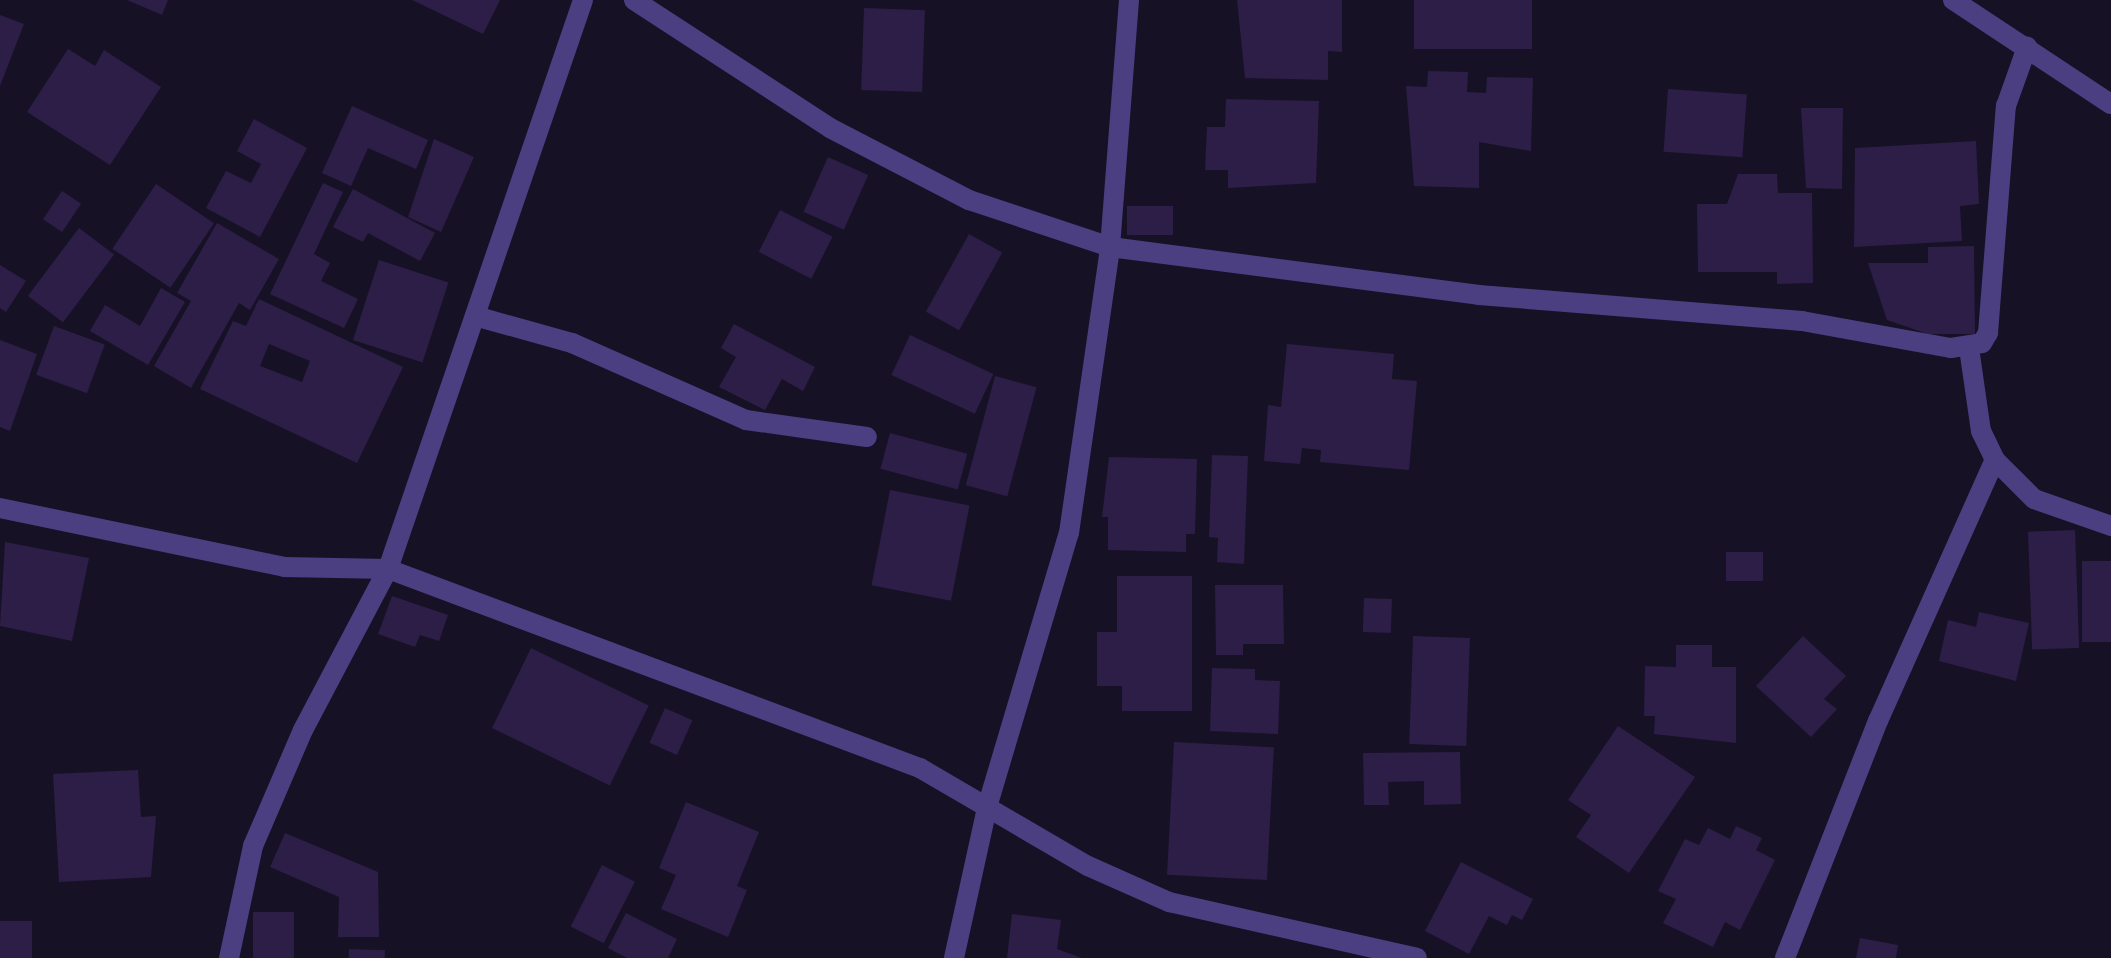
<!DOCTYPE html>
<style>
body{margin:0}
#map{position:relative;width:2111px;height:958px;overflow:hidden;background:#171126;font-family:"PT Sans",sans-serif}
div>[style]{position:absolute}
.building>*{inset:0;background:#2c1e46;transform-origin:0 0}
.street>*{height:20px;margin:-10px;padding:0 10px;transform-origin:10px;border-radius:10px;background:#4b3f82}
span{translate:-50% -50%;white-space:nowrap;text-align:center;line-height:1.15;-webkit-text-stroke:6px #171126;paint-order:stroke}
</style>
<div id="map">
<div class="building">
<i style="clip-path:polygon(127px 0,168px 0,162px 15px)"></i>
<i style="clip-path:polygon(412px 0,500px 0,483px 34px)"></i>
<i style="clip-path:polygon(1237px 0,1342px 0,1342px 52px,1328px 51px,1328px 80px,1245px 78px)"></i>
<i style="left:1414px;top:0;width:118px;height:49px"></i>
<i style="left:864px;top:8px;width:61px;height:82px;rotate:2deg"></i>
<i style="clip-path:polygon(0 15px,24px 24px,0 86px)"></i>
<i style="clip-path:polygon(68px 49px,95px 66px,104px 50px,161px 87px,110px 165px,27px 112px)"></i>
<i style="clip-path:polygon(1428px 71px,1468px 72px,1467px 92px,1486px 93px,1487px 77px,1533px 78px,1531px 151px,1479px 142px,1479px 188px,1414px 186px,1406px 86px,1427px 87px)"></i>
<i style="left:1668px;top:89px;width:79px;height:63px;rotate:4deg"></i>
<i style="clip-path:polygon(1226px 99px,1319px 101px,1316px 183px,1228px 188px,1228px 170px,1205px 170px,1207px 127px,1225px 127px)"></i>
<i style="clip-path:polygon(352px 106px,428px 140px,416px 169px,368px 148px,351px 186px,322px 173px)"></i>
<i style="clip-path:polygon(1801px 108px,1843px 108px,1842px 189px,1806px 188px)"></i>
<i style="clip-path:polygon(254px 119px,307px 148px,260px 237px,206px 208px,226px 171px,251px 183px,261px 164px,237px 151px)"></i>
<i style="clip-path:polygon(434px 139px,474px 157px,441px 232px,408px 217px)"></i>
<i style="clip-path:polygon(1976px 141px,1979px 204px,1960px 206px,1962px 241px,1854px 247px,1855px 148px)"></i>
<i style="left:828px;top:157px;width:44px;height:60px;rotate:24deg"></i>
<i style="clip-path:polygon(1738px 174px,1777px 174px,1778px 193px,1812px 193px,1813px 283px,1777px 284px,1777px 272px,1698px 272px,1697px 204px,1727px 204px)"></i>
<i style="clip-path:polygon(323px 183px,343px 192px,314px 254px,330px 263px,321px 281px,358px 299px,344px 328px,270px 294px)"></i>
<i style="left:156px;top:184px;width:70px;height:78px;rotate:34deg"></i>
<i style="clip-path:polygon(353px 189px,435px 233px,420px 261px,368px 233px,363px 242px,333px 227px)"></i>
<i style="left:62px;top:191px;width:23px;height:34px;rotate:34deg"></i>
<i style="left:1127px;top:206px;width:46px;height:29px"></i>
<i style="left:780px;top:210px;width:59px;height:47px;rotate:27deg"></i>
<i style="clip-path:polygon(217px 223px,279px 259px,250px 310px,239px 303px,191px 388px,154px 366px,191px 301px,177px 293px)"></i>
<i style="left:79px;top:228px;width:44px;height:85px;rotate:37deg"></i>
<i style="left:969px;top:234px;width:38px;height:89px;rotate:29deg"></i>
<i style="clip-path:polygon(1974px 246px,1975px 334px,1928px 334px,1887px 320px,1868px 263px,1928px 263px,1928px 247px)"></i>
<i style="left:379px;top:260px;width:73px;height:84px;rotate:18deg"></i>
<i style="clip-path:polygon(0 265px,26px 281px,6px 312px,0 308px)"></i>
<i style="clip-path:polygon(161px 288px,185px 302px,148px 365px,90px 331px,105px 305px,140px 326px)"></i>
<i style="clip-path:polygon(evenodd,259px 299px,403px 367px,357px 463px,200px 389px,233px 321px,246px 326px,259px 299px,269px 344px,310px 361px,302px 382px,260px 366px,269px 344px)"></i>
<i style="clip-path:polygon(734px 324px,815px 367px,803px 391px,782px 379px,765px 410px,719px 387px,736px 357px,721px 348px)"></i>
<i style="left:54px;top:326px;width:54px;height:52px;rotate:20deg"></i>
<i style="left:910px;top:335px;width:92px;height:44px;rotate:25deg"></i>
<i style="clip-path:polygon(0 340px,37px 354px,10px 431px,0 427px)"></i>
<i style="clip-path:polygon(1287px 344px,1394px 354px,1392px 379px,1417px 381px,1409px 470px,1320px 462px,1321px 450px,1302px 448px,1300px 464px,1264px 461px,1268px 405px,1281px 407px)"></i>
<i style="left:995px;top:376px;width:43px;height:113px;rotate:15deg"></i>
<i style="left:890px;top:433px;width:80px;height:37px;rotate:15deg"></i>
<i style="clip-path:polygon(1212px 455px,1248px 456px,1244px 564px,1217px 562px,1218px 538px,1209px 537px)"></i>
<i style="clip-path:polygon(1109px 457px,1197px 459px,1195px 534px,1186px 534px,1186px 552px,1108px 550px,1108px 517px,1102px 517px)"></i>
<i style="left:890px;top:490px;width:81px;height:97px;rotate:11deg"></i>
<i style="left:2075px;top:530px;width:118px;height:47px;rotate:88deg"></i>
<i style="clip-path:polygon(5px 542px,89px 558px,72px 641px,0 626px)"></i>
<i style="left:1726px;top:552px;width:37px;height:29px"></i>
<i style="left:2082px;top:561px;width:29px;height:81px"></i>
<i style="clip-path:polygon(1117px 576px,1192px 576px,1192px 711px,1122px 711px,1122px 686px,1097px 686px,1097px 632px,1117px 632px)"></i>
<i style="clip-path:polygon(1215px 585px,1283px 585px,1284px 644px,1243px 644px,1243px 655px,1216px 655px)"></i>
<i style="clip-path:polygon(392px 596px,448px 615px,439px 641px,420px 635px,415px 647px,378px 634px)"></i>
<i style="left:1364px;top:598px;width:28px;height:34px;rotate:2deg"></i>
<i style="clip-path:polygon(1979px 612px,2029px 623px,2016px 681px,1939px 661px,1948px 620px,1976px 627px)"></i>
<i style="left:1413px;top:636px;width:57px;height:108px;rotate:2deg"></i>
<i style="clip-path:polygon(1803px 636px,1846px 676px,1824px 699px,1837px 709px,1811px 737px,1756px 686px)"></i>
<i style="clip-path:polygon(1676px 645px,1712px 645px,1712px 667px,1736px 667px,1736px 743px,1654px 734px,1655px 716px,1644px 716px,1645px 666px,1676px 667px)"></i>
<i style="left:531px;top:648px;width:131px;height:89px;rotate:26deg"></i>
<i style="clip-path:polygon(1212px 668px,1255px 669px,1255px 680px,1280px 681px,1278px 734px,1210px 731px)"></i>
<i style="left:665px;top:708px;width:30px;height:38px;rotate:24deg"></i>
<i style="clip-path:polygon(1618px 726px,1695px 777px,1629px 873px,1576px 837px,1591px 815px,1568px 800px)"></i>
<i style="left:1174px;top:742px;width:100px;height:133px;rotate:3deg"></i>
<i style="clip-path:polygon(1460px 752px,1461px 804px,1424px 805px,1424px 781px,1388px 782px,1389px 805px,1364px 805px,1363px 753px)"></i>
<i style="clip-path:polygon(138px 770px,141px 817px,156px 816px,151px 877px,59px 882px,53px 774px)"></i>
<i style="clip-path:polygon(686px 802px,759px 832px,737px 886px,747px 890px,728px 937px,661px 909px,676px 875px,659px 868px)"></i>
<i style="clip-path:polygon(1736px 826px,1762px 838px,1756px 850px,1775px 860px,1740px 930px,1725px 922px,1713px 947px,1663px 923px,1676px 899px,1658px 891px,1685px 839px,1699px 845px,1708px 828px,1730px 839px)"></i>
<i style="clip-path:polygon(285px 833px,378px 872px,379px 937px,338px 937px,339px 897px,270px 867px)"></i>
<i style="clip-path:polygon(1461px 862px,1533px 899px,1522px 920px,1512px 915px,1507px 925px,1489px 916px,1469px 954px,1425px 931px)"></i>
<i style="left:602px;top:865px;width:37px;height:69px;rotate:27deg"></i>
<i style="left:253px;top:912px;width:41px;height:46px"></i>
<i style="clip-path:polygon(626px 913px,677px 939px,668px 958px,627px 958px,608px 948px)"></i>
<i style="clip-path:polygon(1012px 914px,1061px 920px,1057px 949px,1082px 958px,1007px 958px)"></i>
<i style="left:0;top:921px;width:32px;height:37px"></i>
<i style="clip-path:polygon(1860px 938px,1898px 945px,1896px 958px,1856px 958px)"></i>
<i style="left:349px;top:949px;width:36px;height:9px;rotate:2deg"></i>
</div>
<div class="street">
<i style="left:634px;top:0;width:234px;rotate:33.1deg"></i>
<i style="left:830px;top:128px;width:157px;rotate:27.4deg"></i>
<i style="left:969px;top:200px;width:149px;rotate:18.4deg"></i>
<i style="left:1110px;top:247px;width:372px;rotate:7.4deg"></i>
<i style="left:1479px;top:295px;width:324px;rotate:4.6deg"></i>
<i style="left:1802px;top:321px;width:151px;rotate:10.3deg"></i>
<i style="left:1951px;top:348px;width:31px;rotate:-9deg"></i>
<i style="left:1982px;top:343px;width:12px;rotate:-59deg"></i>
<i style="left:1988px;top:333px;width:228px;rotate:-85.5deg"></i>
<i style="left:2006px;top:106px;width:63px;rotate:-70.4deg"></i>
<i style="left:1953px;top:0;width:189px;rotate:33.4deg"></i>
<i style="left:475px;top:316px;width:101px;rotate:15.6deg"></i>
<i style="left:572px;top:343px;width:190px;rotate:23.9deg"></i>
<i style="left:746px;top:420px;width:122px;rotate:8deg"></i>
<i style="left:1969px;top:348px;width:84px;rotate:81.8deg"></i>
<i style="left:1981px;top:431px;width:32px;rotate:64deg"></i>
<i style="left:1995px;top:460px;width:55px;rotate:45deg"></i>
<i style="left:2034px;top:499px;width:82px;rotate:19.3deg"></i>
<i style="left:0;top:508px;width:290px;rotate:11.7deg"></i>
<i style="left:284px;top:567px;width:104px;rotate:1.1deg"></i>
<i style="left:388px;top:569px;width:568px;rotate:20.51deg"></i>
<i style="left:920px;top:768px;width:194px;rotate:30.3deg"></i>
<i style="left:1088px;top:866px;width:89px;rotate:24deg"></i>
<i style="left:1169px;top:902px;width:254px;rotate:12.7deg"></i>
<i style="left:229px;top:958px;width:115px;rotate:-77.9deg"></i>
<i style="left:253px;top:846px;width:126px;rotate:-66.7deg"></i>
<i style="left:303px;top:730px;width:182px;rotate:-62.2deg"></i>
<i style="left:388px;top:569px;width:601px;rotate:-71.08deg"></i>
<i style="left:954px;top:958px;width:158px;rotate:-77.6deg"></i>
<i style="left:988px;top:804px;width:283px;rotate:-73.4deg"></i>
<i style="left:1069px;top:533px;width:289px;rotate:-81.8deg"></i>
<i style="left:1110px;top:247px;width:248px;rotate:-85.6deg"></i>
<i style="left:1785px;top:958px;width:255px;rotate:-68.6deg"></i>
<i style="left:1878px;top:721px;width:286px;rotate:-65.9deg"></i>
</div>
</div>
